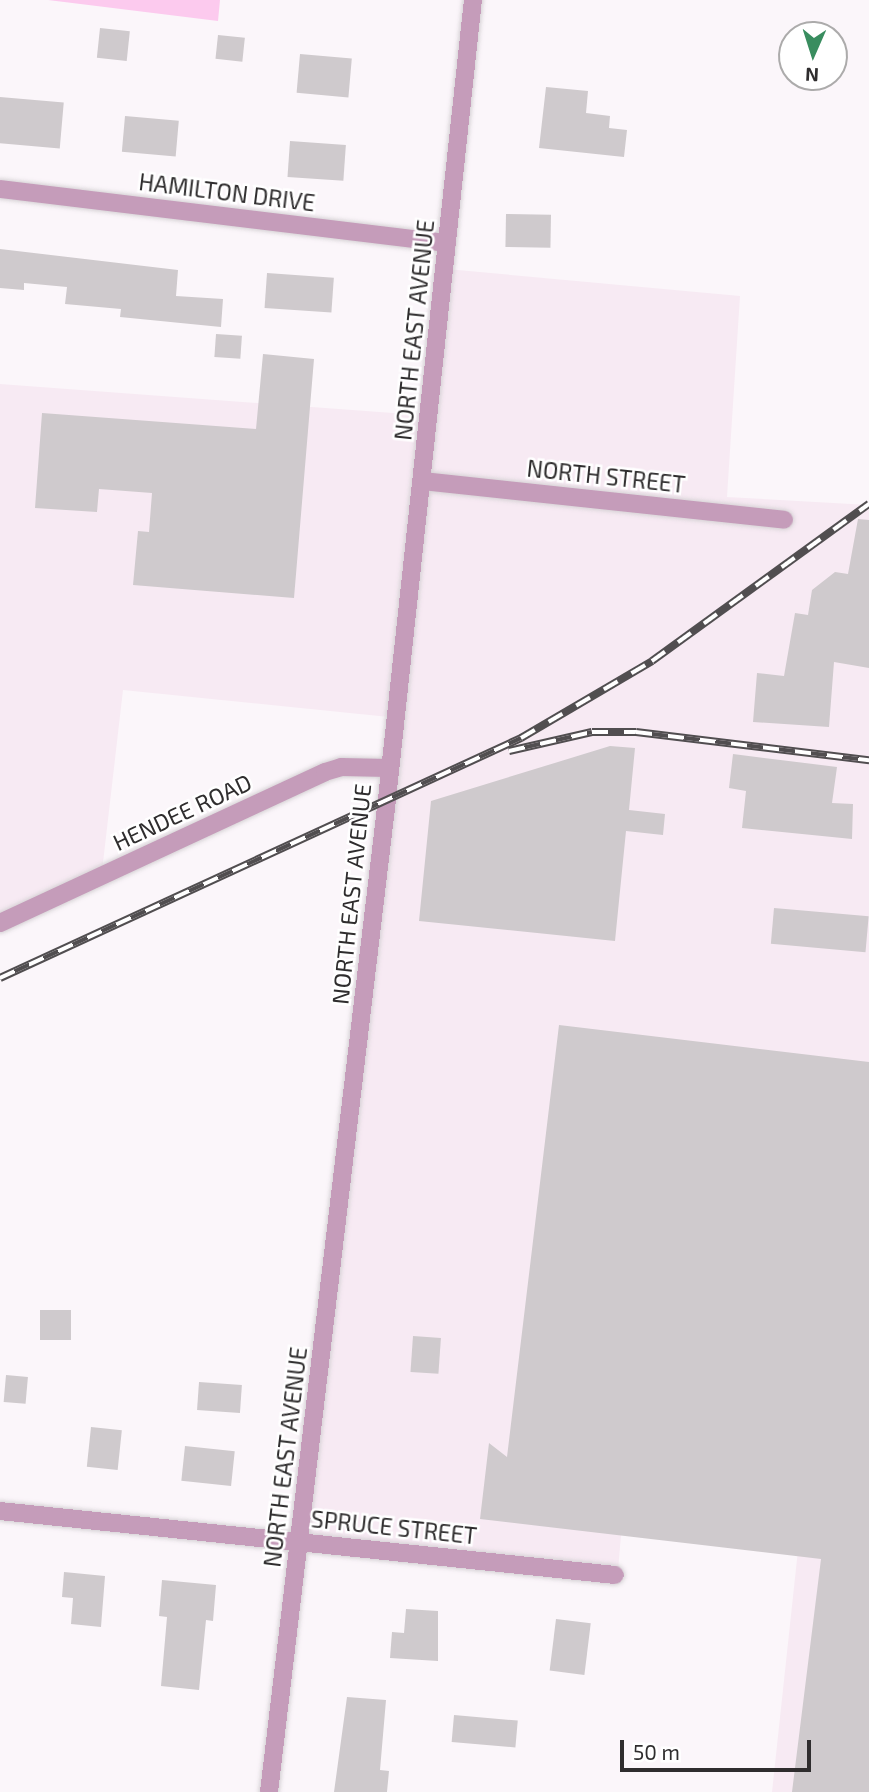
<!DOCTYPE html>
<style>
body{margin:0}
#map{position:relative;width:869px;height:1792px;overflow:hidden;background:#fbf6fa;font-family:"Exo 2",sans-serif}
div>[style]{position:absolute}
.built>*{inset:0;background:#f7eaf3}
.green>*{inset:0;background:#fccaee}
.building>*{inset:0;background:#cfcacd;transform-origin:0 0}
.roads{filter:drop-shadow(0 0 2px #d6d2d5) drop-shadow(0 0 2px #d6d2d5)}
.minor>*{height:18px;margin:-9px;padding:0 9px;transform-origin:9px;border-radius:9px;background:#c59cba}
.rail>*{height:8px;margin-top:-4px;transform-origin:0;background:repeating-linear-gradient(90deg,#fff 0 16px,#514e50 0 32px);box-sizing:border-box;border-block:2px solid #514e50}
span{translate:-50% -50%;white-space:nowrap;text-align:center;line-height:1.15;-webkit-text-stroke:5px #fff;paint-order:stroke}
.street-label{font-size:23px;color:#2f2d2e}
.north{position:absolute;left:778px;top:21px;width:70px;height:70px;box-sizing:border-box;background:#fff;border:2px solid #acabab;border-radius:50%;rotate:183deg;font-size:19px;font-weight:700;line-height:28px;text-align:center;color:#2f2d2e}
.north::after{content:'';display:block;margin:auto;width:24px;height:32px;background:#398d5f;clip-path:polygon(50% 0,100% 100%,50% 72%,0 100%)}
.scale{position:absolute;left:620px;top:1740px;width:191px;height:32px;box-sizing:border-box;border:4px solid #2f2d2e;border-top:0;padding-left:9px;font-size:21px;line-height:24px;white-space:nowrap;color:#2f2d2e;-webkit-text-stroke:5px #fff;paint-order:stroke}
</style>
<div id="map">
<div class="built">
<i style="clip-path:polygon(436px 268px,740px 296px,727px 497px,869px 505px,869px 1792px,772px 1792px,811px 1429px,632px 1409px,618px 1570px,298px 1538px,389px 717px,123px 690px,101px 880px,0 927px,0 384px,420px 415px)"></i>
</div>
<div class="green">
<i style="clip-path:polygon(48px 0,220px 0,218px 21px)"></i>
</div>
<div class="building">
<i style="left:100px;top:28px;width:30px;height:30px;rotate:6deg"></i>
<i style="left:218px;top:35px;width:27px;height:24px;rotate:6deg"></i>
<i style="left:300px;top:54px;width:52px;height:39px;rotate:5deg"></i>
<i style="clip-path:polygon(546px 87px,588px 91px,586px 113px,610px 116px,609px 128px,627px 130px,624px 157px,539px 148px)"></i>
<i style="left:0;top:97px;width:64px;height:46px;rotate:5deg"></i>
<i style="left:125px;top:116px;width:54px;height:36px;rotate:5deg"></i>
<i style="left:290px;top:141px;width:56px;height:36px;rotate:4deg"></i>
<i style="left:506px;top:214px;width:45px;height:33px;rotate:1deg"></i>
<i style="clip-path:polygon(0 249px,178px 270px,176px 296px,223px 299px,221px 327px,120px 317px,121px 309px,65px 304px,67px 287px,24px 283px,24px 290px,0 288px)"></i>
<i style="left:267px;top:273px;width:67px;height:35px;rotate:4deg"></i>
<i style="left:216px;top:334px;width:26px;height:23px;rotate:4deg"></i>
<i style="clip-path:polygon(263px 354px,314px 359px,294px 598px,133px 585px,138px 531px,149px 532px,152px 493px,99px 489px,97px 512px,35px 508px,42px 413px,256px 429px)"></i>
<i style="clip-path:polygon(858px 519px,869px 520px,869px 668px,834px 662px,829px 727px,753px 722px,757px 673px,784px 676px,795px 613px,808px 615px,812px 590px,835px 572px,848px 574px)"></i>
<i style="clip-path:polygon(610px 746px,635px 748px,629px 810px,665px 814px,663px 835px,626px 831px,615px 941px,419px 921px,431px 801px)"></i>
<i style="clip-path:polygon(733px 754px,837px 767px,832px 803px,853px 804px,852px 839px,742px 828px,746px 791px,729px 788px)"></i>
<i style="left:774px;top:908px;width:95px;height:36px;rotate:5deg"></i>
<i style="clip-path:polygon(559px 1025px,869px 1062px,869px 1792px,792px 1792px,821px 1559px,480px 1519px,489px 1443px,507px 1457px)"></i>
<i style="left:40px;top:1310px;width:31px;height:30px"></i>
<i style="left:413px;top:1336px;width:28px;height:36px;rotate:4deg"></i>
<i style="left:6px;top:1375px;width:22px;height:27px;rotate:5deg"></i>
<i style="left:199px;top:1382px;width:43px;height:28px;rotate:4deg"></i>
<i style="left:91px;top:1427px;width:31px;height:40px;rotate:6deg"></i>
<i style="left:185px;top:1446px;width:50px;height:35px;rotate:6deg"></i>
<i style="clip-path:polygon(64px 1572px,105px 1576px,101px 1627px,71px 1624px,73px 1598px,62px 1597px)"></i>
<i style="clip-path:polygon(162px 1580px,216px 1585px,213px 1621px,206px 1620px,199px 1690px,161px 1686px,167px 1617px,159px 1616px)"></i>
<i style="clip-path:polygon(406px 1609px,438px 1611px,438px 1661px,390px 1658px,392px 1632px,404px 1633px)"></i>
<i style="left:556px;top:1619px;width:35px;height:52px;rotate:7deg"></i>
<i style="clip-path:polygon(347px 1697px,386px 1700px,380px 1770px,389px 1771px,387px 1792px,334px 1792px)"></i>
<i style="left:454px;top:1715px;width:64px;height:27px;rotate:5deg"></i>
</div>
<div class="roads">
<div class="minor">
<i style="left:0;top:189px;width:450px;rotate:6.9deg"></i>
<i style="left:422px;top:481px;width:364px;rotate:6.1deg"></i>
<i style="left:0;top:923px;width:358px;rotate:-24.9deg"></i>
<i style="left:325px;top:772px;width:17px;rotate:-17deg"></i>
<i style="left:341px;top:767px;width:48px;rotate:1.2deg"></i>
<i style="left:0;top:1511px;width:618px;rotate:5.94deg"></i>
<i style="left:269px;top:1792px;width:1000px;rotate:-83.22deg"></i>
<i style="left:387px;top:799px;width:804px;rotate:-83.86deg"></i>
</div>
</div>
<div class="rail">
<i style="left:509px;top:751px;width:85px;rotate:-12.9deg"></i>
<i style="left:592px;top:732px;width:44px"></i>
<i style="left:636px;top:732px;width:235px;rotate:6.9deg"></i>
<i style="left:0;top:978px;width:574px;rotate:-24.73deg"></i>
<i style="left:521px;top:738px;width:152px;rotate:-30.4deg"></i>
<i style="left:652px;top:661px;width:268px;rotate:-35.9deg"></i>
</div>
<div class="street-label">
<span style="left:227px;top:192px;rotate:7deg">HAMILTON DRIVE</span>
<span style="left:414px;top:330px;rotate:-84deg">NORTH EAST AVENUE</span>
<span style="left:606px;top:476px;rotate:6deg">NORTH STREET</span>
<span style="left:182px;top:812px;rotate:-25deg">HENDEE ROAD</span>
<span style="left:351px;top:894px;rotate:-84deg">NORTH EAST AVENUE</span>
<span style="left:285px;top:1457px;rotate:-83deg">NORTH EAST AVENUE</span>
<span style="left:394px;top:1527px;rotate:6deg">SPRUCE STREET</span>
</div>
<div class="north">N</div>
<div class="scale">50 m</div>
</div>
